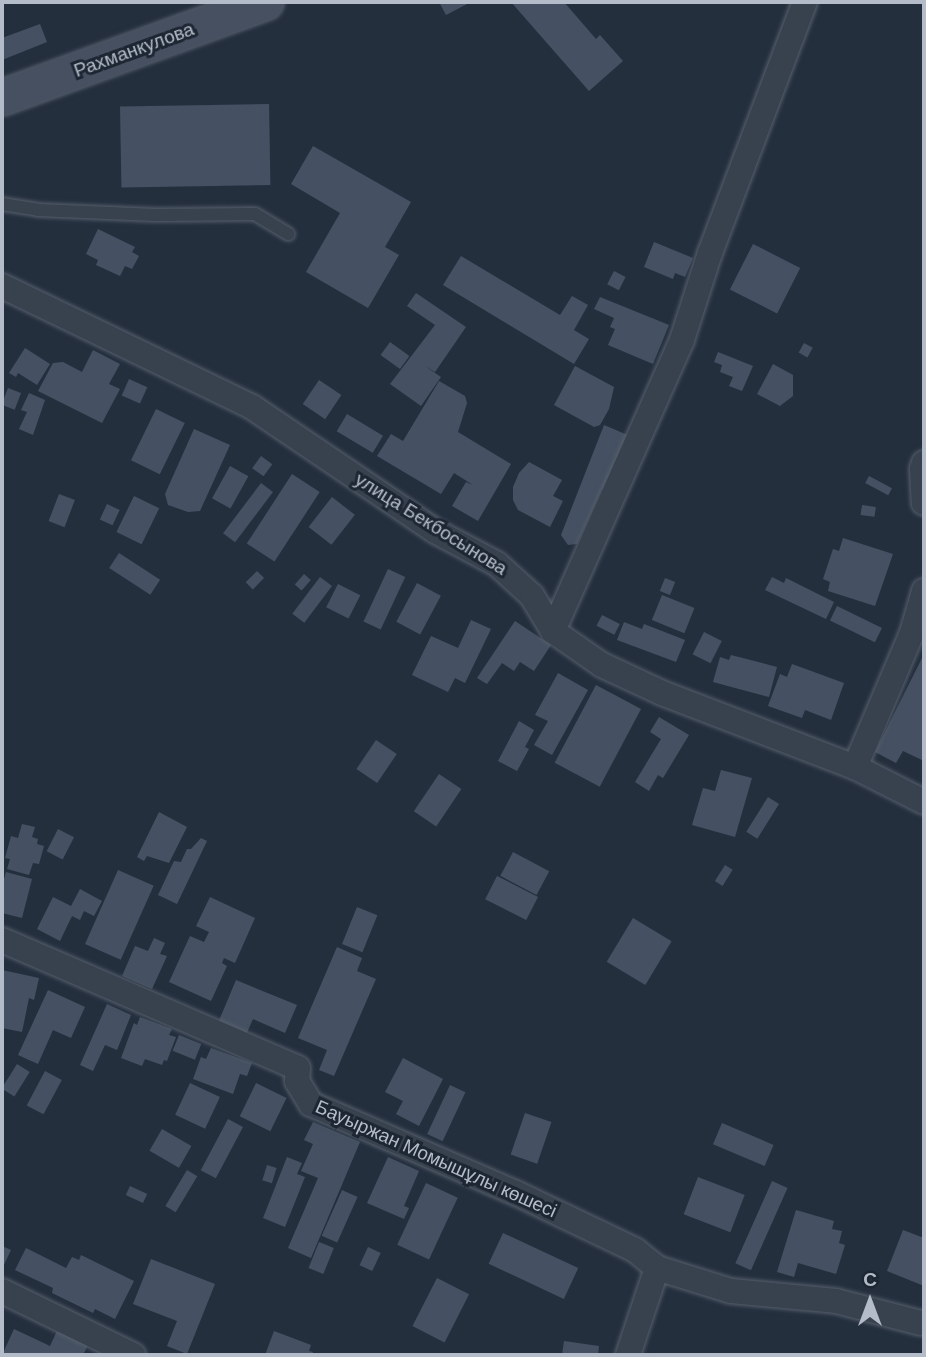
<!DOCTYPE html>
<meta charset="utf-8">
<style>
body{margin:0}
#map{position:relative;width:926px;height:1357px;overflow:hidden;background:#242f3e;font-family:"DM Sans",sans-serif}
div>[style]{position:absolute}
.building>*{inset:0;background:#455162;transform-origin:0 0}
.roads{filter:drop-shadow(0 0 2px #565f6c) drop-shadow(0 0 2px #565f6c)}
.lane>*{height:12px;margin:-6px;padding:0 6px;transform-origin:6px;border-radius:6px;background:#38414e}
.street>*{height:24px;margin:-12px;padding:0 12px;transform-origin:12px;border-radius:12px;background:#38414e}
.secondary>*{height:35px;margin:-17.5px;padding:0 17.5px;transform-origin:17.5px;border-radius:17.5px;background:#465061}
span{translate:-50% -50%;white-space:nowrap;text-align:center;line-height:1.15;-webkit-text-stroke:6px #1d2633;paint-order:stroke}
.street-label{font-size:19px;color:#b4bcc9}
.frame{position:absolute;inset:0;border:4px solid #b4bcc9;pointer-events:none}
.north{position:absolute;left:835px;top:1266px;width:70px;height:70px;-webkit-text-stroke:5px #1d2633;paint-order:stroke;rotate:0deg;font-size:19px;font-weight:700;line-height:28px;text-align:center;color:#b4bcc9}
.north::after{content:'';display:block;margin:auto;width:24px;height:32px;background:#b4bcc9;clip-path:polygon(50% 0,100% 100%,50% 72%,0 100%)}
</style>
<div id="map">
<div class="building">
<i style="clip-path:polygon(439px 2px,471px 2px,446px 15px)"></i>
<i style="clip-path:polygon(511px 2px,564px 2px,596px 39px,600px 35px,623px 61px,589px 91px)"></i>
<i style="clip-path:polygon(40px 24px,47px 42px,2px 60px,2px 38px)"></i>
<i style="left:269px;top:104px;width:81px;height:149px;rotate:89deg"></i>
<i style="clip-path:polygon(313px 146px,411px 202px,385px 247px,399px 255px,368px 308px,306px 272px,340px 213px,291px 184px)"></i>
<i style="clip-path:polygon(98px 229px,135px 247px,132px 252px,139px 256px,132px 269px,125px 266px,120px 276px,96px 265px,98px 260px,86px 254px)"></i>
<i style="clip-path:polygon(654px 242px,693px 258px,685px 277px,675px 273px,673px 279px,644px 267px)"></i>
<i style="left:753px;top:244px;width:53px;height:51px;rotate:27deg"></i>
<i style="clip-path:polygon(461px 256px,560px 315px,572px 296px,588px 305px,574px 330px,589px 339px,574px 364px,443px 285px)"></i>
<i style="left:614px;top:271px;width:13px;height:15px;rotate:27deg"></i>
<i style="clip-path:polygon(416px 293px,466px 327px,435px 372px,425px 366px,441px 377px,421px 406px,390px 384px,435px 325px,407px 306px)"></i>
<i style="clip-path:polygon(600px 297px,669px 325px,653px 364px,608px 345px,615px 329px,610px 327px,614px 318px,594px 309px)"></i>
<i style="left:390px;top:342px;width:24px;height:16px;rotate:36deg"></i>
<i style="left:804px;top:343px;width:10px;height:11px;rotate:29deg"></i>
<i style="clip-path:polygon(25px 348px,50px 364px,37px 385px,18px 373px,16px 377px,9px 373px)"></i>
<i style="clip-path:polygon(93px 350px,120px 364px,109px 384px,120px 389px,102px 423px,38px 391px,53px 363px,63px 362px,82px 372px)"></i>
<i style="clip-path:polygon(718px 352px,753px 366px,742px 391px,729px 386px,733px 377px,720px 372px,722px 365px,714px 362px)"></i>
<i style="clip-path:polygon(773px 364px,793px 375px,793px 396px,780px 406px,757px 394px)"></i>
<i style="clip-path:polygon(575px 366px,614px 387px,609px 409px,600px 425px,594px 427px,554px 405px)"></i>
<i style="left:129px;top:379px;width:20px;height:18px;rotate:24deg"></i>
<i style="left:319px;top:380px;width:27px;height:29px;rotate:34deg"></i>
<i style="clip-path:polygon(439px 381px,465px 396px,467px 403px,458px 432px,511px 464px,478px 521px,452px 506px,466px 482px,473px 485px,454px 473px,441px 494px,377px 456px,391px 434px,403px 441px)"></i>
<i style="left:8px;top:388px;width:14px;height:18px;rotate:21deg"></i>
<i style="clip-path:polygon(29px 393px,45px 400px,33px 435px,19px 429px,27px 412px,21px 410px)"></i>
<i style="left:156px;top:409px;width:32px;height:57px;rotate:26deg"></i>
<i style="left:347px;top:414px;width:42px;height:20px;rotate:31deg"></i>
<i style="clip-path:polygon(604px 425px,630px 436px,607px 489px,602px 489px,577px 544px,568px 545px,561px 535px)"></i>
<i style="clip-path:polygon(194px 429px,230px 445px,200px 511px,188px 512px,168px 505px,165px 494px)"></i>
<i style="left:261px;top:456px;width:14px;height:15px;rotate:36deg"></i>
<i style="clip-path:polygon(529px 462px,562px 480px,553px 496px,563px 501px,550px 527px,518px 510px,513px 500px,513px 487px,519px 473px)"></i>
<i style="left:230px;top:466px;width:21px;height:37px;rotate:29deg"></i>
<i style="left:292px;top:474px;width:33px;height:83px;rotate:33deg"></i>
<i style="left:869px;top:476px;width:26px;height:8px;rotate:28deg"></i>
<i style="left:261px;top:483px;width:15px;height:63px;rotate:37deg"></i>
<i style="left:59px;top:494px;width:17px;height:29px;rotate:21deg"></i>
<i style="left:134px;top:496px;width:28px;height:40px;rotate:26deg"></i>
<i style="left:332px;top:497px;width:29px;height:38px;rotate:38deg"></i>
<i style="left:107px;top:504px;width:14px;height:17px;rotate:25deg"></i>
<i style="left:862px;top:505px;width:14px;height:10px;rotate:8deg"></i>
<i style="clip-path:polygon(843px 538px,893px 554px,875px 606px,828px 591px,830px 582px,823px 579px,833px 549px,839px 551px)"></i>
<i style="left:119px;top:553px;width:49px;height:18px;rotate:33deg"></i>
<i style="left:388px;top:569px;width:19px;height:58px;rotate:25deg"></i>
<i style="left:257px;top:571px;width:10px;height:16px;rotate:45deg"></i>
<i style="left:304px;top:574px;width:9px;height:14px;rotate:41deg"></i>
<i style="left:320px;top:577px;width:15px;height:46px;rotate:37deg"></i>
<i style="clip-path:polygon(772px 577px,784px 583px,786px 578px,834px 602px,826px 619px,765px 590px)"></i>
<i style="left:665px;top:578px;width:11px;height:14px;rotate:22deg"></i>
<i style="left:417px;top:583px;width:27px;height:44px;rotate:28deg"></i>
<i style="left:338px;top:584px;width:25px;height:26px;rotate:27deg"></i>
<i style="left:662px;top:595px;width:35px;height:27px;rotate:22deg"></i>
<i style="left:837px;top:606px;width:50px;height:16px;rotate:26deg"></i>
<i style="left:602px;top:615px;width:20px;height:12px;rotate:27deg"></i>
<i style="clip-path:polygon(471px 620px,491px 629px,465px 683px,455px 678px,448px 692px,412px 675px,431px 636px,458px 648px)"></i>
<i style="clip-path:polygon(515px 621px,551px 645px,534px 671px,520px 662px,514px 671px,502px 663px,487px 684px,477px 678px)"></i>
<i style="clip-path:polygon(624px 622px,642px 629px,644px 624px,685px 640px,676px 662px,617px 640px)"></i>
<i style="left:704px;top:632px;width:20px;height:25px;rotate:27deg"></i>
<i style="clip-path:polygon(924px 654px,922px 712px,924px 713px,924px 761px,903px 751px,896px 763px,875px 752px)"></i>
<i style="clip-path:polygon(731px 655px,777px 667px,769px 697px,713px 682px,720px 657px,729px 660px)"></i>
<i style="clip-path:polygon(792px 664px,844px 683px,831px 720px,805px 710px,802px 718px,768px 706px,780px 674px,787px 677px)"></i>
<i style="clip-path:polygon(558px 673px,588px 690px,552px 755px,534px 745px,548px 721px,535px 715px)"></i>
<i style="left:596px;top:685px;width:51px;height:88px;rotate:28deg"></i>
<i style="clip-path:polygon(659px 717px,689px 735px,663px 778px,658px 775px,649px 791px,635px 782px,661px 739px,650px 732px)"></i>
<i style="clip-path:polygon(519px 721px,534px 730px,525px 747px,529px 749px,517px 771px,498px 761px)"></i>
<i style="left:376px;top:740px;width:25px;height:35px;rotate:34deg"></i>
<i style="clip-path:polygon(721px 770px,752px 778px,735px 837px,692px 825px,703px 788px,715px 791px)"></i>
<i style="left:439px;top:774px;width:27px;height:45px;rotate:34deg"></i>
<i style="left:768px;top:797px;width:13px;height:41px;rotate:32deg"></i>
<i style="clip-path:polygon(159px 812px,187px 827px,169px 863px,147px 856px,144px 861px,137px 857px)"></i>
<i style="clip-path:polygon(22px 824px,35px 827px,32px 837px,38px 839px,37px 844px,44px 846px,39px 864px,33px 863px,29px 875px,7px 869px,10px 859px,5px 858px,11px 836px,18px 838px)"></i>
<i style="left:58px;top:829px;width:18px;height:25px;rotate:27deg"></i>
<i style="clip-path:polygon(201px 838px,207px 841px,177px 904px,158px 895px,174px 861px,181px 862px,187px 849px,191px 849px)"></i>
<i style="left:513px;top:852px;width:41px;height:27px;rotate:28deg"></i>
<i style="left:725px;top:865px;width:9px;height:19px;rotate:32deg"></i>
<i style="left:118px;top:870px;width:39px;height:81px;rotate:24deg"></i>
<i style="clip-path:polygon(6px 872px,32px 879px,22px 918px,2px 913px,2px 886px)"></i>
<i style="left:497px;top:876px;width:46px;height:26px;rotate:27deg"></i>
<i style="clip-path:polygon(80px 889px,102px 901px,94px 916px,84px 911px,80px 920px,72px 916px,60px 941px,37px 929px,53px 897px,71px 906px)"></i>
<i style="clip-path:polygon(210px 897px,255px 918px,235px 963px,224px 958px,222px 963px,227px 966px,211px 1001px,169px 982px,190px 936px,204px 942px,209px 932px,196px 926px)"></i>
<i style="left:357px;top:907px;width:22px;height:40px;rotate:22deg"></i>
<i style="left:633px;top:918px;width:45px;height:51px;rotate:31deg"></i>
<i style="clip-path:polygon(154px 938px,165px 943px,160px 954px,167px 956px,152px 989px,122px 976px,135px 946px,148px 951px)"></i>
<i style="clip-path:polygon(337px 947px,362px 958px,357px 971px,376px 979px,334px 1076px,319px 1070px,327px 1050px,298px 1038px)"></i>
<i style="clip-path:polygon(2px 970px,39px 978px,34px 1000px,29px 998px,22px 1032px,2px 1028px)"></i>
<i style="clip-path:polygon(236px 980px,297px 1005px,285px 1033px,253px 1019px,246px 1035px,218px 1023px)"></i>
<i style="clip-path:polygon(48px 990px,85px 1007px,71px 1038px,53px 1030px,38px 1064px,18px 1055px)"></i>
<i style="clip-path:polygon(107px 1004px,131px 1015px,117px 1050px,105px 1045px,93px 1071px,80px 1065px)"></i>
<i style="clip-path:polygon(140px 1017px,172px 1029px,169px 1035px,176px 1037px,167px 1061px,164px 1060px,162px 1065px,145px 1059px,142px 1066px,121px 1058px,134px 1023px,137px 1025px)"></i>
<i style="left:179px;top:1035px;width:24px;height:17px;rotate:22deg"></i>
<i style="clip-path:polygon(211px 1048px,252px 1063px,247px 1076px,240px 1074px,233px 1094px,193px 1079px,201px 1057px,206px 1059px)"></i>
<i style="clip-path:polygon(403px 1058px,443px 1079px,419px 1126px,396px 1114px,403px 1101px,385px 1092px)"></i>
<i style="left:17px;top:1064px;width:15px;height:29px;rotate:32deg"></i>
<i style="left:45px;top:1071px;width:19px;height:39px;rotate:28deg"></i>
<i style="left:190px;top:1083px;width:33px;height:35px;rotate:25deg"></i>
<i style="left:256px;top:1083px;width:34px;height:37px;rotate:26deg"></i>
<i style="left:450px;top:1085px;width:17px;height:54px;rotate:25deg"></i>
<i style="left:525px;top:1113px;width:28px;height:44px;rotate:19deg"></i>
<i style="left:228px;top:1119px;width:17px;height:58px;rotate:28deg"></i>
<i style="clip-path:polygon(313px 1122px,360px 1142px,311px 1258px,288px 1248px,318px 1178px,301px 1171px,313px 1144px,304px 1140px)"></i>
<i style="left:722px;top:1123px;width:56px;height:23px;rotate:23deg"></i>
<i style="left:162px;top:1129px;width:34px;height:25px;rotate:30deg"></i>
<i style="clip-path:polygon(287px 1157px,302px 1163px,297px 1174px,305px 1177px,285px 1227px,263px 1218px)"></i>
<i style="clip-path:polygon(388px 1157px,419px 1171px,404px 1206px,409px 1208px,404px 1219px,367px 1203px)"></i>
<i style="left:267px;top:1165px;width:10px;height:16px;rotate:17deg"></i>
<i style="left:187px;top:1170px;width:12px;height:42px;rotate:31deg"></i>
<i style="left:698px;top:1177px;width:50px;height:40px;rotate:21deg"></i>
<i style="left:772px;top:1181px;width:17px;height:90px;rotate:24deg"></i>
<i style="left:426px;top:1183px;width:35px;height:68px;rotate:25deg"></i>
<i style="left:130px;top:1186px;width:19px;height:10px;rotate:25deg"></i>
<i style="left:342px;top:1190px;width:17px;height:50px;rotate:24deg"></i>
<i style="clip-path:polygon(796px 1210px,834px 1221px,832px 1229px,842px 1231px,839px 1243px,845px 1245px,836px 1274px,798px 1263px,794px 1277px,777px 1272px)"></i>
<i style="clip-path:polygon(903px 1230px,924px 1238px,924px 1286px,887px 1271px)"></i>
<i style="left:503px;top:1233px;width:83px;height:34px;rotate:25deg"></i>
<i style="left:319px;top:1242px;width:16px;height:28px;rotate:22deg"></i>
<i style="clip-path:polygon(2px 1246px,11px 1250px,2px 1269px)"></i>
<i style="left:368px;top:1247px;width:14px;height:20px;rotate:25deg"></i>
<i style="clip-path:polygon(26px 1248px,66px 1268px,72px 1257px,79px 1260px,81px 1255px,134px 1281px,115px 1319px,95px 1309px,93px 1313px,52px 1293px,53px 1288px,15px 1270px)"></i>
<i style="clip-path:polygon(151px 1259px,215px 1284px,187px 1354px,167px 1346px,177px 1321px,133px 1304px)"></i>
<i style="left:437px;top:1278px;width:36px;height:54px;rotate:27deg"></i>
<i style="clip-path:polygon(14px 1329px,50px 1346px,57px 1331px,88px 1345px,83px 1355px,2px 1355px)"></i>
<i style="clip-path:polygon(274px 1331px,311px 1345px,309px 1351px,313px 1352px,312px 1355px,265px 1355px)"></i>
<i style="clip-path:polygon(564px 1341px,599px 1346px,598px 1355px,562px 1355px)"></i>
</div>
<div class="roads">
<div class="lane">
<i style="left:2px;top:204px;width:36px;rotate:9deg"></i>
<i style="left:38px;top:210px;width:118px;rotate:2.4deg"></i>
<i style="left:156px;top:215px;width:99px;rotate:-0.6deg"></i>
<i style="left:255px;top:214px;width:39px;rotate:31deg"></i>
</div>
<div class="street">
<i style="left:2px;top:286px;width:278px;rotate:25.8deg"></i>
<i style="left:252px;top:407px;width:221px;rotate:34.1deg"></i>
<i style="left:435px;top:531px;width:70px;rotate:28deg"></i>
<i style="left:497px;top:564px;width:47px;rotate:42.4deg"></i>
<i style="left:532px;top:596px;width:41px;rotate:59deg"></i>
<i style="left:553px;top:631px;width:60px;rotate:34.8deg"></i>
<i style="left:602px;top:665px;width:66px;rotate:25deg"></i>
<i style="left:662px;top:693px;width:207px;rotate:21deg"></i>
<i style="left:855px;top:767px;width:77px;rotate:26.9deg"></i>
<i style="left:924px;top:463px;width:6px;rotate:108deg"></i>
<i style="left:922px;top:469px;width:34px;rotate:87deg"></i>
<i style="left:553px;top:631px;width:318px;rotate:-66.1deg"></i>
<i style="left:682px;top:340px;width:91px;rotate:-72.2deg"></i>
<i style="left:710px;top:253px;width:268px;rotate:-69.3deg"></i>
<i style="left:855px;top:767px;width:146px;rotate:-67deg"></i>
<i style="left:912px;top:633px;width:44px;rotate:-74.1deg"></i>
<i style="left:2px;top:940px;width:322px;rotate:23.4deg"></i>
<i style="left:298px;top:1068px;width:13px;rotate:94deg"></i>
<i style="left:297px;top:1081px;width:27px;rotate:59deg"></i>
<i style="left:311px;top:1104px;width:223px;rotate:23.5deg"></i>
<i style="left:516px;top:1193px;width:132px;rotate:25.6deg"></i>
<i style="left:635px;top:1250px;width:28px;rotate:39deg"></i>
<i style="left:657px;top:1268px;width:77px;rotate:17.3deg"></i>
<i style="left:731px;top:1291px;width:105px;rotate:5.4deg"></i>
<i style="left:836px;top:1301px;width:88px;rotate:14.5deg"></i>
<i style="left:2px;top:1291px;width:146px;rotate:26deg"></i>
<i style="left:628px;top:1355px;width:92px;rotate:-71.6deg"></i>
</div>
<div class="secondary">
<i style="left:2px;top:97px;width:280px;rotate:-19.9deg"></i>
</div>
</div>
<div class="street-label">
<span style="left:134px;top:50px;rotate:-20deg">Рахманкулова</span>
<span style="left:431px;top:524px;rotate:32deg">улица Бекбосынова</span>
<span style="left:436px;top:1159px;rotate:24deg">Бауыржан Момышұлы көшесі</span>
</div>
<div class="frame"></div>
<div class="north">С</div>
</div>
